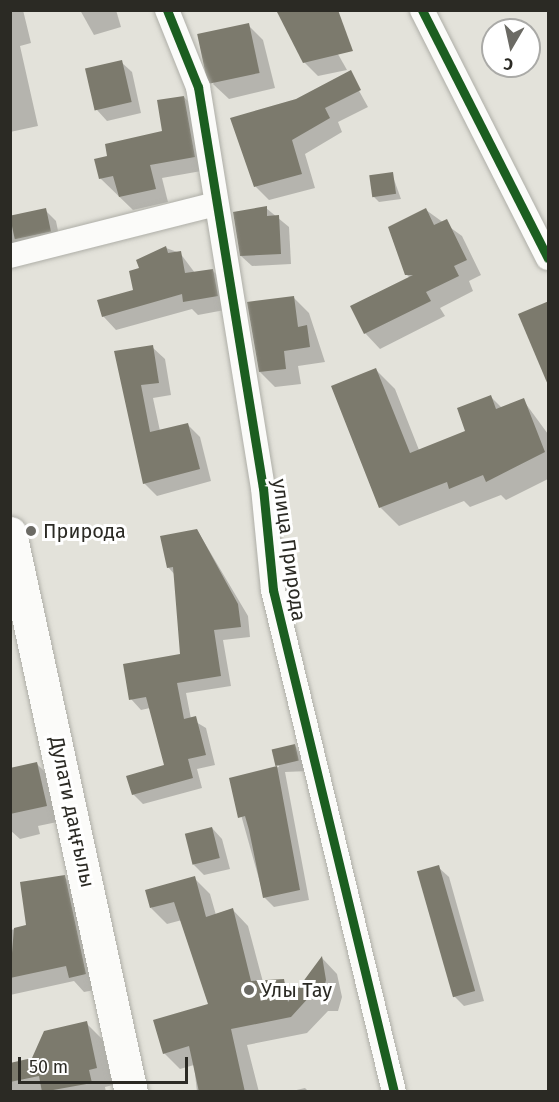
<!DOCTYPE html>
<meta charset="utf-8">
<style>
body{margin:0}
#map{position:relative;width:559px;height:1102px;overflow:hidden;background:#e3e2da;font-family:"Fira Sans",sans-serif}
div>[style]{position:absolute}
.shadow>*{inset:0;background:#0003}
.building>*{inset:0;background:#7c7a6d;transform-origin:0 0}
.roads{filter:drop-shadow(0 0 2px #aeaea7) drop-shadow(0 0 2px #aeaea7)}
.minor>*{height:24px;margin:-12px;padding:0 12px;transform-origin:12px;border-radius:12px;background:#fbfbf9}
.secondary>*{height:33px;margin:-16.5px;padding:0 16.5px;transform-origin:16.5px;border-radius:16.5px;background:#fbfbf9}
.cycleway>*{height:9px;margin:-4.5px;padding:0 4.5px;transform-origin:4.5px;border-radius:4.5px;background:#1b5e20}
.dots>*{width:16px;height:16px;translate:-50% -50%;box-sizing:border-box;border:3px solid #fff;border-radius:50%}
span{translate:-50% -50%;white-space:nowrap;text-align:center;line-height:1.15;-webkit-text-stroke:6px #fff;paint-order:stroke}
.poi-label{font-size:20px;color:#2b2a24}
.left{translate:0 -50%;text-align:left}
.street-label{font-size:20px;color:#2b2a24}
.frame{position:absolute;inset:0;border:12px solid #2b2a24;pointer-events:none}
.north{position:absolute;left:481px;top:18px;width:60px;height:60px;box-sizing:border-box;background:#fff;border:2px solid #aaaaa7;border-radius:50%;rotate:189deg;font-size:16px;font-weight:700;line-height:24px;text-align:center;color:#2b2a24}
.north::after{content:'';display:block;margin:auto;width:21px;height:27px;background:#6b6a64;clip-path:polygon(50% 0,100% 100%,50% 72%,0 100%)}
.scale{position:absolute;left:18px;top:1057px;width:170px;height:27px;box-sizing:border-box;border:3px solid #2b2a24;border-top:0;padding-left:8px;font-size:18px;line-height:21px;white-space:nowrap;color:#2b2a24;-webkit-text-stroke:4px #fff;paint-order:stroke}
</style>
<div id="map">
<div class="shadow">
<i style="clip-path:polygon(10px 10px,23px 10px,31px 43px,20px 46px,38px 126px,10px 132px)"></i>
<i style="clip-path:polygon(80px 10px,116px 10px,121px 27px,94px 35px)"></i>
<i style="clip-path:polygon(313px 10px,347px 70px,318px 76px,304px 62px)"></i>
<i style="clip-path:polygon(248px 25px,263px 40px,275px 88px,229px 99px,213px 84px)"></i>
<i style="clip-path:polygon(121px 62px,132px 72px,141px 113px,107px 121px,97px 110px)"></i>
<i style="clip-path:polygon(358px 89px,368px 107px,338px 122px,342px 132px,305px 154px,315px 188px,269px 200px,256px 187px,232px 119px)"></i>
<i style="clip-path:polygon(184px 97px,197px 111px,207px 170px,162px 178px,168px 202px,133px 210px,100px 178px,109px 157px,164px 132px)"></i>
<i style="clip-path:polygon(392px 174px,401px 199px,379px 202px,374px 197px)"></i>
<i style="clip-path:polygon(266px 208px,289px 227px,291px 264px,252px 266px,241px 256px)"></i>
<i style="clip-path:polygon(45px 210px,56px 221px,60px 241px,10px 248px,10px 218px)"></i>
<i style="clip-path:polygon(426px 210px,462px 236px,481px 275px,469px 281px,473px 291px,440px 308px,445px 316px,380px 349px,365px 333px,410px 278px,406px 274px)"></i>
<i style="clip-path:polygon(166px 248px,180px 253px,195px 273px,213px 271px,226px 284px,230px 309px,198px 315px,192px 309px,116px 330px,103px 316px,135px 291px)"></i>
<i style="clip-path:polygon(294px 298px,309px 313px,325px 362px,298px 366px,301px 384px,275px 387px,260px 372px)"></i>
<i style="clip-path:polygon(152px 347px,165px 359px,171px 395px,153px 398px,160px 431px,187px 424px,200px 437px,211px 481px,157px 496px,144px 483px,116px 352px)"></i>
<i style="clip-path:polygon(376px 370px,395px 389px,419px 450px,467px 432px,490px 396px,502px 408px,523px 400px,548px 434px,548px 479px,506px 500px,501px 495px,470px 507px,464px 501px,399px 526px,380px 507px)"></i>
<i style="clip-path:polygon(197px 530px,248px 616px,250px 637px,223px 640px,231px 686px,186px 693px,191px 719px,206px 728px,215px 765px,197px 769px,202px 788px,143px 804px,133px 794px,166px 766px,150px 708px,141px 710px,131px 699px,181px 655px,175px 575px,168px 567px)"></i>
<i style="clip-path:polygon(295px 745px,309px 771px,285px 772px,309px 900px,274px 907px,264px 897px,231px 779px,279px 767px,274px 750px)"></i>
<i style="clip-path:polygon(37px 764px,52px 779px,62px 821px,38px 826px,40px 834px,20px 839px,10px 830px,10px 770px)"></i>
<i style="clip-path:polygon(212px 828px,222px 839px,230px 869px,204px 875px,194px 865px)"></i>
<i style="clip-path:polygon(438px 867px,449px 877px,484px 1001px,464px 1006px,454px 996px)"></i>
<i style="clip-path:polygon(64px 877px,79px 891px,100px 989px,84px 992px,74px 981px,10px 995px,10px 930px,28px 927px)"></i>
<i style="clip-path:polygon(194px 878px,210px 894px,216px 915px,232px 909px,248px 926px,263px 982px,283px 981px,296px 994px,322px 958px,337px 974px,342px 997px,338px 1011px,328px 1011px,307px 1033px,247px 1045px,259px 1092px,197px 1092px,194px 1065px,180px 1069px,164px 1053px,209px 1005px,182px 920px,167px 924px,151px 908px)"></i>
<i style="clip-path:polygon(86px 1023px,103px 1040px,113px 1085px,105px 1087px,106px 1092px,10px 1092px,10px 1064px,33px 1059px)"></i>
<i style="clip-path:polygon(305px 1088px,309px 1092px,288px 1092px)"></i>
</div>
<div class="building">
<i style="clip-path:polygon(276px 10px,338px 10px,353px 51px,303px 63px)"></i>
<i style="left:249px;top:23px;width:51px;height:53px;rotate:78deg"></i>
<i style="left:122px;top:60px;width:43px;height:38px;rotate:77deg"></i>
<i style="clip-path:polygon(351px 70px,361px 90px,325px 108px,330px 118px,292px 140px,302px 174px,254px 187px,230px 118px,296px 99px)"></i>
<i style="clip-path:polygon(184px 96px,195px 157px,150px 165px,156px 189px,119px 197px,113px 176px,99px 179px,94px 159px,107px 156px,105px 144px,162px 131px,157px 100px)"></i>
<i style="left:393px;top:172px;width:22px;height:24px;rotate:82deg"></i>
<i style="clip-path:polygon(267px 206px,267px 216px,279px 215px,281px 254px,240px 256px,233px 212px)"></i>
<i style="left:46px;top:208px;width:24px;height:37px;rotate:78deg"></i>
<i style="clip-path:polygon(426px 208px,434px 225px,447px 219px,467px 260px,454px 266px,459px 276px,426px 292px,431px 301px,364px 334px,350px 306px,413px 275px,405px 275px,388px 227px)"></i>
<i style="clip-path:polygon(166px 246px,168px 253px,181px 251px,185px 273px,213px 269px,218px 296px,183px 302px,182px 294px,102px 317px,97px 300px,133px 290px,129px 271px,139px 268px,136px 260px)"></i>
<i style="clip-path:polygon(294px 296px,298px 327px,307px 325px,310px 347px,284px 351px,286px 369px,259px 372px,247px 302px)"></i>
<i style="clip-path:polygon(549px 301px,549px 385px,548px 385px,518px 314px)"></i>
<i style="clip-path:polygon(153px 345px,159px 383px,141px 385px,150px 432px,188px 423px,200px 469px,143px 484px,114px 351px)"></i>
<i style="clip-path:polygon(376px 368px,410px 453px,465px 431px,457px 408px,491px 395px,496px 409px,524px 398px,545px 452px,486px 482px,483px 475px,449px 489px,447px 482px,379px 508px,331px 386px)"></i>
<i style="clip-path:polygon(197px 529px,238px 604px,241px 627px,214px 630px,221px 676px,177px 683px,184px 719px,196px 716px,206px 755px,188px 759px,193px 778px,132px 795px,126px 776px,164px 765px,146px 697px,129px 700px,123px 664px,180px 654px,173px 567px,167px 568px,160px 536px)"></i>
<i style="left:295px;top:744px;width:17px;height:24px;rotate:77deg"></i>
<i style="clip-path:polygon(37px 762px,47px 806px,10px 814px,10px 768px)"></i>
<i style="clip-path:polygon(277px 766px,300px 890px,263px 898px,249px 830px,245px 816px,238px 818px,229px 778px)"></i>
<i style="left:212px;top:827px;width:32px;height:28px;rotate:76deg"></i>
<i style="left:439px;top:865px;width:131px;height:23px;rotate:74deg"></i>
<i style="clip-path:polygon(65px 875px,86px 974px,69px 978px,66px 966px,10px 978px,14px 928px,26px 925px,20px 882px)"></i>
<i style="clip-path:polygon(195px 876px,206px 917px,233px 908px,251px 981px,284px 979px,288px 1002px,322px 956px,326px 980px,322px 995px,311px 995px,291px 1017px,231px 1029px,245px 1092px,199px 1092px,189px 1046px,163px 1054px,153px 1020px,208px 1004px,174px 902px,150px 908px,145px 890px)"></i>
<i style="clip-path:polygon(87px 1021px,97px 1068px,89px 1070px,92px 1083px,42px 1092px,39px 1076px,10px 1082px,10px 1063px,32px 1058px,44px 1031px)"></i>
</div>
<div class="roads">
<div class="minor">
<i style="left:167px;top:10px;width:83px;rotate:68.1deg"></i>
<i style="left:198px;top:87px;width:406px;rotate:80.8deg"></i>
<i style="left:263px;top:488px;width:102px;rotate:84.4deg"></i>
<i style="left:273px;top:590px;width:516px;rotate:76.45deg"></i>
<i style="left:422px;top:10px;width:278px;rotate:63.1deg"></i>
<i style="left:10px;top:256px;width:212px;rotate:-14.2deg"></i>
</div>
<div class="secondary">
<i style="left:10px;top:533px;width:572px;rotate:77.79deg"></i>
</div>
</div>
<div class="cycleway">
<i style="left:167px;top:10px;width:83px;rotate:68.1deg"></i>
<i style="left:198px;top:87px;width:406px;rotate:80.8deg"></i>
<i style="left:263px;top:488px;width:102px;rotate:84.4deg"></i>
<i style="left:273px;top:590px;width:516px;rotate:76.45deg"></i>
<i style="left:422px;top:10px;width:278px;rotate:63.1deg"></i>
</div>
<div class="dots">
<i style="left:31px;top:531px;background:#6b6a64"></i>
<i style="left:249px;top:990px;background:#6b6a64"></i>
</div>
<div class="poi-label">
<span class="left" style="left:43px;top:531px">Природа</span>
<span class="left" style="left:261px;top:990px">Улы Тау</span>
</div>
<div class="street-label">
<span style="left:289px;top:550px;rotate:82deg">улица Природа</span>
<span style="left:72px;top:812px;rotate:78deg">Дулати даңғылы</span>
</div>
<div class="frame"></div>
<div class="north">С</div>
<div class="scale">50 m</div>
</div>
